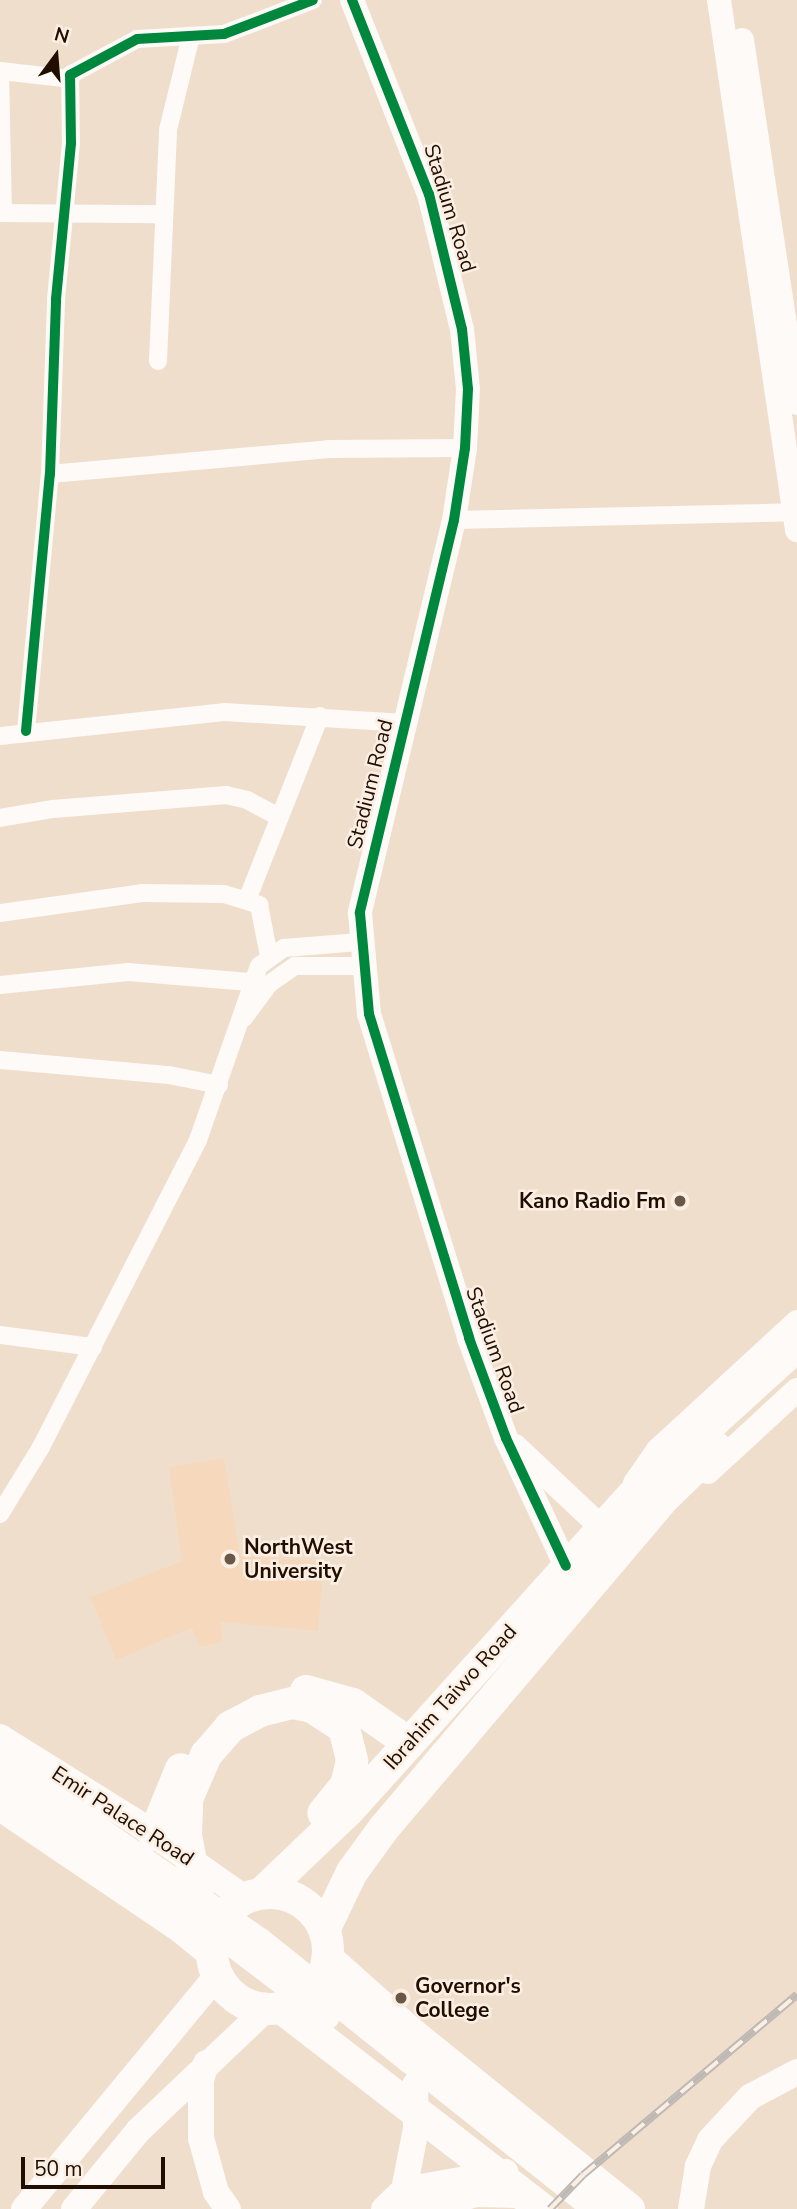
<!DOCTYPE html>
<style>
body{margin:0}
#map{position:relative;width:797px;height:2209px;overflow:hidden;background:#f0decc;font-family:"Nunito Sans",sans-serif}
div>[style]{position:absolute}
.built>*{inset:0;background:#f6d9bd}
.street>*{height:18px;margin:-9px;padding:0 9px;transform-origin:9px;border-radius:9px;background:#fdfaf7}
.secondary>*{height:24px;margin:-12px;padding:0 12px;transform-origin:12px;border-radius:12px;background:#fdfaf7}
.primary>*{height:26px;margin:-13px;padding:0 13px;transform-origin:13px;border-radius:13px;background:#fdfaf7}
.highway>*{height:32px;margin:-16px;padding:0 16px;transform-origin:16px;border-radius:16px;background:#fdfaf7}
.highway>.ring{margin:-16px;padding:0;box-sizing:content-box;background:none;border:32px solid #fdfaf7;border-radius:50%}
.rail>*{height:8px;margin-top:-4px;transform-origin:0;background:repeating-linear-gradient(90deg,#fbefe4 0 16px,#beb9b4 0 32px);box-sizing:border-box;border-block:2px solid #beb9b4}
.cycleway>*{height:10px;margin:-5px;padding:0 5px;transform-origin:5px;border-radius:5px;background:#00873e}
.dots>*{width:19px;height:19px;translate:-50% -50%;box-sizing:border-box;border:4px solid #fbefe4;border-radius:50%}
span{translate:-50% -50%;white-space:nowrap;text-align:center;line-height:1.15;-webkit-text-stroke:5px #fbefe4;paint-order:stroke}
.street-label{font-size:21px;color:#210e00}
.poi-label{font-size:21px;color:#210e00;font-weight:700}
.right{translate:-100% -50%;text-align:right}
.left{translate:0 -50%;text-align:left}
.north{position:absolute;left:21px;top:21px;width:70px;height:70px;-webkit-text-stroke:5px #fbefe4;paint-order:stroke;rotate:16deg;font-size:19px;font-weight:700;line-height:28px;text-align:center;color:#210e00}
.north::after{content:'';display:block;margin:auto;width:24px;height:32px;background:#210e00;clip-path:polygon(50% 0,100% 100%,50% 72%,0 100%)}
.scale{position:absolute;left:21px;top:2157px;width:144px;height:32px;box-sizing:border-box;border:4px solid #210e00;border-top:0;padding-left:9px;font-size:21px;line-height:24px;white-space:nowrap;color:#210e00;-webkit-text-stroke:5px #fbefe4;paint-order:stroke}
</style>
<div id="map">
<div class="built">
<i style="clip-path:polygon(224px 1458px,240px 1556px,324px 1561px,318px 1631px,221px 1622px,222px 1642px,200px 1647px,192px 1628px,116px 1660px,90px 1597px,182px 1561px,169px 1467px)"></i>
</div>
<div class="street">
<i style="left:0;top:71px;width:142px;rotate:88.8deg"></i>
<i style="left:0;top:71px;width:71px;rotate:6.4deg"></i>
<i style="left:0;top:213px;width:163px;rotate:0.4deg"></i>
<i style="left:158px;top:361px;width:231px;rotate:-87.5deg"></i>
<i style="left:168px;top:130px;width:97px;rotate:-76.3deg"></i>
<i style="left:50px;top:474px;width:280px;rotate:-5.1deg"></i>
<i style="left:329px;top:449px;width:136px;rotate:-0.4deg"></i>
<i style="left:454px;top:520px;width:343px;rotate:-1.3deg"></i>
<i style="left:26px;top:731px;width:258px;rotate:-84.7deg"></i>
<i style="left:50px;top:474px;width:175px;rotate:-88deg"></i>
<i style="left:56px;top:299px;width:157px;rotate:-84.5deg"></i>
<i style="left:71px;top:143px;width:68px;rotate:-90.8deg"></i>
<i style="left:70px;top:75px;width:76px;rotate:-28.2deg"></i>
<i style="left:137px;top:39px;width:87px;rotate:-3.3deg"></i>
<i style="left:224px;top:34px;width:95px;rotate:-20.9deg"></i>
<i style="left:0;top:736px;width:225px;rotate:-6.1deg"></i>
<i style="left:224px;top:712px;width:181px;rotate:3.5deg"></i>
<i style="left:0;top:818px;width:54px;rotate:-9.6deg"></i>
<i style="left:53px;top:809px;width:174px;rotate:-4.6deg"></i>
<i style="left:226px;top:795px;width:22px;rotate:13deg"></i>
<i style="left:247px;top:800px;width:36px;rotate:28deg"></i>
<i style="left:247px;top:900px;width:198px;rotate:-68.4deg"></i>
<i style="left:0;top:913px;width:143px;rotate:-8deg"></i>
<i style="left:142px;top:893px;width:82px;rotate:0.7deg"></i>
<i style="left:224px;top:894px;width:37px;rotate:17deg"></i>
<i style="left:259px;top:905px;width:52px;rotate:78.9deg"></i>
<i style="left:0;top:985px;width:129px;rotate:-5.8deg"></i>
<i style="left:128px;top:972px;width:122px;rotate:4.7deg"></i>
<i style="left:244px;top:1018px;width:42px;rotate:-53.7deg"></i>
<i style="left:269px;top:984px;width:32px;rotate:-35deg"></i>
<i style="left:295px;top:966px;width:68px"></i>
<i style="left:0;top:1060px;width:170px;rotate:5.1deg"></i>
<i style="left:169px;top:1075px;width:51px;rotate:11.3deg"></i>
<i style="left:0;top:1335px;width:94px;rotate:7.4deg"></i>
<i style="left:0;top:1514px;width:79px;rotate:-58.5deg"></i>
<i style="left:41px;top:1447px;width:345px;rotate:-62.9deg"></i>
<i style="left:198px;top:1140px;width:184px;rotate:-70.7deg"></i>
<i style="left:259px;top:966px;width:31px;rotate:-36deg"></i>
<i style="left:284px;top:948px;width:76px;rotate:-4.5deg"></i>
</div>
<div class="secondary">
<i style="left:352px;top:0;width:209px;rotate:68.4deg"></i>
<i style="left:429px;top:194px;width:139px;rotate:76.3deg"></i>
<i style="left:462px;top:329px;width:60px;rotate:84.3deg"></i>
<i style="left:468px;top:389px;width:59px;rotate:92.9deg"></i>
<i style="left:465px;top:448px;width:73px;rotate:98.7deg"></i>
<i style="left:454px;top:520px;width:404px;rotate:103.5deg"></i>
<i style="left:360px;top:913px;width:101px;rotate:84.9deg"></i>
<i style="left:369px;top:1014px;width:339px;rotate:72.8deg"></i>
<i style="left:469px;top:1338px;width:107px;rotate:69.7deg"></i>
<i style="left:506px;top:1438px;width:141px;rotate:64.9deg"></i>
<i style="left:719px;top:0;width:536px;rotate:81.63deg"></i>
<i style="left:742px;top:40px;width:367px;rotate:81.4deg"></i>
<i style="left:515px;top:1446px;width:120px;rotate:43.3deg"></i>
<i style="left:708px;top:1472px;width:121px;rotate:-42.7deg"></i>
<i style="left:635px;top:1483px;width:40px;rotate:-55.1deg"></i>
<i style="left:658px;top:1450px;width:189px;rotate:-42.6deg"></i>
</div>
<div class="primary">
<i style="left:0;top:1737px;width:157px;rotate:32deg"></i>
<i style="left:133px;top:1820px;width:136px;rotate:34.9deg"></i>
<i style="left:0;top:1761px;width:316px;rotate:34.7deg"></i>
<i style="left:260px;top:1941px;width:430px;rotate:38.6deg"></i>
<i style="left:0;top:1786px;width:230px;rotate:33.5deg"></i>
<i style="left:192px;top:1913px;width:170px;rotate:37.3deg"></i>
<i style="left:0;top:1808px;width:216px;rotate:34.1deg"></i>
<i style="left:179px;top:1929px;width:43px;rotate:39.3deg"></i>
<i style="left:206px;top:2063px;width:19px;rotate:106deg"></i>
<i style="left:201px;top:2081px;width:57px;rotate:90deg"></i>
<i style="left:201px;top:2138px;width:56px;rotate:74.5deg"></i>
<i style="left:216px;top:2192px;width:21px;rotate:55deg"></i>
<i style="left:404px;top:2190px;width:63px;rotate:-79deg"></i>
<i style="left:416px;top:2128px;width:43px;rotate:-91.3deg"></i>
<i style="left:24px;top:2209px;width:303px;rotate:-50.4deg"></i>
<i style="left:74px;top:2209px;width:101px;rotate:-50.6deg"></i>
<i style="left:138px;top:2131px;width:175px;rotate:-43.6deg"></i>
<i style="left:384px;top:2209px;width:28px;rotate:-44deg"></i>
<i style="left:404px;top:2190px;width:103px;rotate:-10.1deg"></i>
<i style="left:691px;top:2209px;width:44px;rotate:-80.8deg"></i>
<i style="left:698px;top:2166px;width:29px;rotate:-65deg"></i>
<i style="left:710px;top:2140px;width:59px;rotate:-47.1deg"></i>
<i style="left:750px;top:2097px;width:53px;rotate:-28deg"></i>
</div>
<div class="highway">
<i style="left:306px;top:1691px;width:49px;rotate:15.5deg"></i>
<i style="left:353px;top:1704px;width:68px;rotate:34.9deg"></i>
<i style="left:154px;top:1835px;width:71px;rotate:-67.8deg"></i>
<i class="ring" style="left:212px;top:1893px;width:84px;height:84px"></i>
<i style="left:262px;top:1893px;width:120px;rotate:-43.7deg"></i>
<i style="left:349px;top:1810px;width:423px;rotate:-48deg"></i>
<i style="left:632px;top:1496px;width:223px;rotate:-42.3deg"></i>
<i style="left:198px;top:1897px;width:62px;rotate:-101.1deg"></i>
<i style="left:186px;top:1836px;width:37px;rotate:-88deg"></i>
<i style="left:187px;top:1799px;width:48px;rotate:-66.6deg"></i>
<i style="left:206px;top:1755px;width:37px;rotate:-49deg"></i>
<i style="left:230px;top:1727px;width:34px;rotate:-28deg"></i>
<i style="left:260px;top:1711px;width:34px;rotate:-14deg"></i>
<i style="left:293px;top:1703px;width:19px;rotate:12deg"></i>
<i style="left:312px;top:1707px;width:38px;rotate:33deg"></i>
<i style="left:344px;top:1728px;width:34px;rotate:76deg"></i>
<i style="left:352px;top:1761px;width:25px;rotate:104deg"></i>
<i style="left:346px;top:1785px;width:36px;rotate:129deg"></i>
<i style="left:325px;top:1928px;width:62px;rotate:-64.3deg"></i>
<i style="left:352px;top:1872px;width:54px;rotate:-54deg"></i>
<i style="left:384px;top:1828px;width:434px;rotate:-49.7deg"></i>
<i style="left:665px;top:1497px;width:71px;rotate:-44.4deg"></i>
<i style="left:329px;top:1960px;width:111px;rotate:41.7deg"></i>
<i style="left:412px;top:2034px;width:279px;rotate:38.9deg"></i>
<i style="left:283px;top:2009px;width:327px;rotate:37.7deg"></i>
<i style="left:418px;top:2209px;width:60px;rotate:-17.5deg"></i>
<i style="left:475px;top:2191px;width:44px;rotate:1.3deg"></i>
</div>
<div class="rail">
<i style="left:550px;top:2209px;width:47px;rotate:-45.9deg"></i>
<i style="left:583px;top:2175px;width:280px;rotate:-40.1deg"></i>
</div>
<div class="cycleway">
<i style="left:352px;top:0;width:209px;rotate:68.4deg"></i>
<i style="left:429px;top:194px;width:139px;rotate:76.3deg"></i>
<i style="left:462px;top:329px;width:60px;rotate:84.3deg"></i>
<i style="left:468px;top:389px;width:59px;rotate:92.9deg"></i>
<i style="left:465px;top:448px;width:73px;rotate:98.7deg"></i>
<i style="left:454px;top:520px;width:404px;rotate:103.5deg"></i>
<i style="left:360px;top:913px;width:101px;rotate:84.9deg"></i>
<i style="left:369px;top:1014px;width:339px;rotate:72.8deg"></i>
<i style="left:469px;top:1338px;width:107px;rotate:69.7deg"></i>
<i style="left:506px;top:1438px;width:141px;rotate:64.9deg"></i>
<i style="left:26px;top:731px;width:258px;rotate:-84.7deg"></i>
<i style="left:50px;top:474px;width:175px;rotate:-88deg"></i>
<i style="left:56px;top:299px;width:157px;rotate:-84.5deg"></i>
<i style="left:71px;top:143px;width:68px;rotate:-90.8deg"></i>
<i style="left:70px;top:75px;width:76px;rotate:-28.2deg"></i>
<i style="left:137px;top:39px;width:87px;rotate:-3.3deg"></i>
<i style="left:224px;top:34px;width:95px;rotate:-20.9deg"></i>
</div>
<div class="dots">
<i style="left:680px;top:1201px;background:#695747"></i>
<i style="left:230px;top:1559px;background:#695747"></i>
<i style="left:401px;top:1998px;background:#695747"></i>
</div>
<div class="street-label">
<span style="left:450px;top:208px;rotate:73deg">Stadium Road</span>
<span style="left:370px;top:784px;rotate:-76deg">Stadium Road</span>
<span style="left:495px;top:1350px;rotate:70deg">Stadium Road</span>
<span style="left:450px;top:1697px;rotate:-48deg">Ibrahim Taiwo Road</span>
<span style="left:123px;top:1816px;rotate:33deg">Emir Palace Road</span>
</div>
<div class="poi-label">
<span class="right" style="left:666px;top:1201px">Kano Radio Fm</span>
<span class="left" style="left:244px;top:1559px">NorthWest<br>University</span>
<span class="left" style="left:415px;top:1998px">Governor's<br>College</span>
</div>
<div class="north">N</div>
<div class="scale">50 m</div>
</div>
